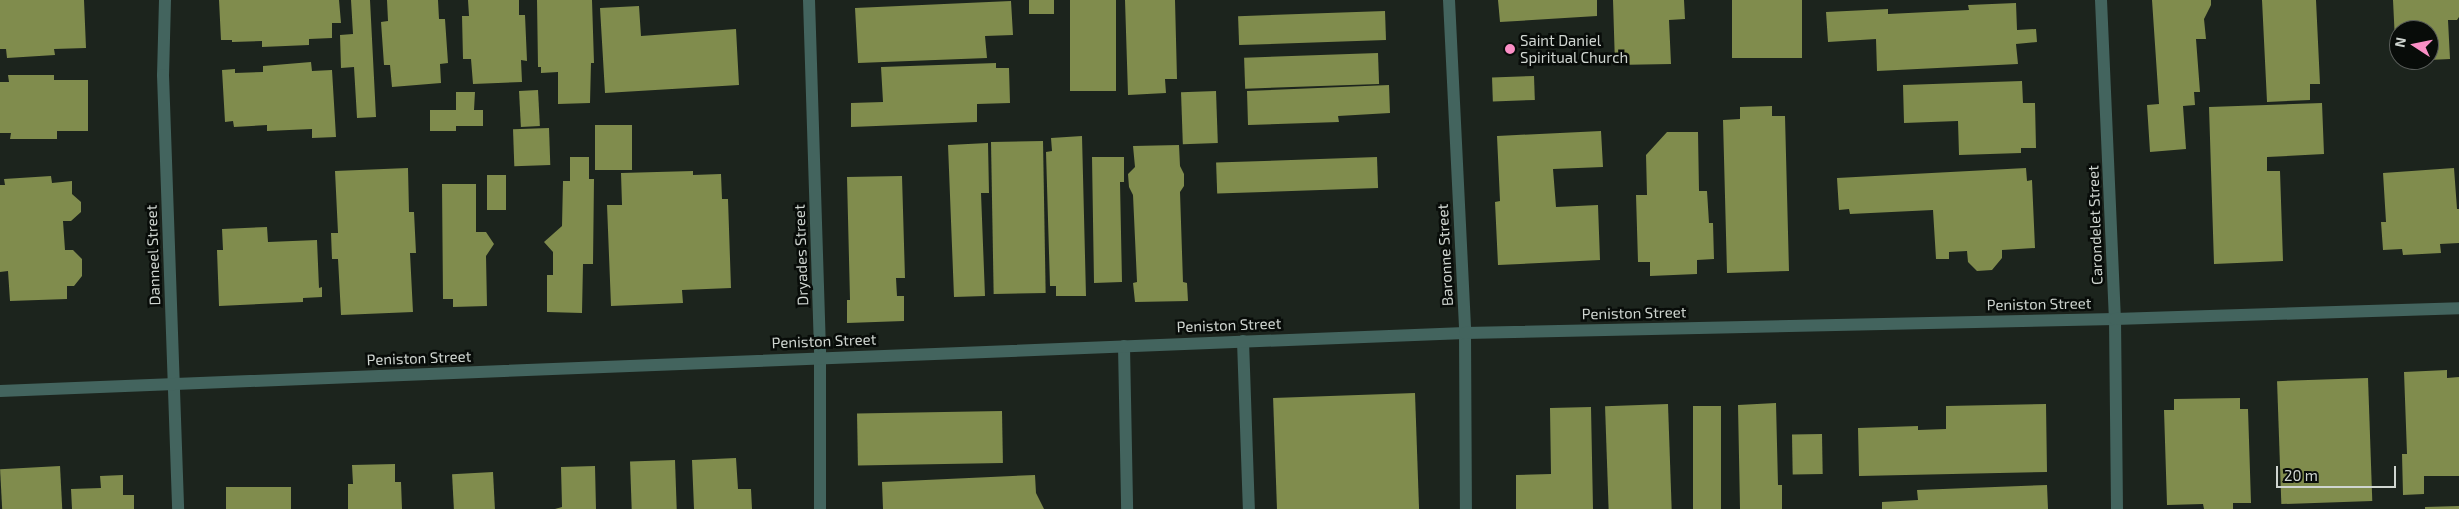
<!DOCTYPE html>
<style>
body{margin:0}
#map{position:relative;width:2459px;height:509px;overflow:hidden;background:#1c241d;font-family:"Exo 2",sans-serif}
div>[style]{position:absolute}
.building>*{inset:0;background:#808c4d;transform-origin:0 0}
.service>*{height:12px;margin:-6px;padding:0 6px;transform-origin:6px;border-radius:6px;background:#43645e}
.minor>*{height:12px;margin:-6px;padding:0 6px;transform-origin:6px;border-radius:6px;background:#43645e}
.dots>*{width:14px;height:14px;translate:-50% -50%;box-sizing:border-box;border:2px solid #080c09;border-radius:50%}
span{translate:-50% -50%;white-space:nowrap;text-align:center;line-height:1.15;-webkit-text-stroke:5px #080c09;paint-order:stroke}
.poi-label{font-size:15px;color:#cfd5d0}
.left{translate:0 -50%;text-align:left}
.street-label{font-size:15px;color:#cfd5d0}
.north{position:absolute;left:2389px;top:20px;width:50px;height:50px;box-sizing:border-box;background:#080c09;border:1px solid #585c59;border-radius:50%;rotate:281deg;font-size:14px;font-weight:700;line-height:20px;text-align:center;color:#cfd5d0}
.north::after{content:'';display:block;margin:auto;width:18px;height:22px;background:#fb8fc6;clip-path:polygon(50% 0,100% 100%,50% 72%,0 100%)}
.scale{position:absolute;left:2276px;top:466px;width:120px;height:22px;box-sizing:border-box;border:2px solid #cfd5d0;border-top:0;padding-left:6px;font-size:15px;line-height:18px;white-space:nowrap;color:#cfd5d0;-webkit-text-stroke:4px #080c09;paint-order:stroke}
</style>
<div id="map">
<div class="building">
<i style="clip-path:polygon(0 0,84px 0,86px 48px,54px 49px,55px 55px,7px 58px,6px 49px,0 49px)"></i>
<i style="clip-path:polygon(219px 0,339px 0,341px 23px,332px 23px,332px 38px,309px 39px,309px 45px,262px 47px,262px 41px,232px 42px,232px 40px,221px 40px)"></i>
<i style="clip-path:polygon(351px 0,370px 0,376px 117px,357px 118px,354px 67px,341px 68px,340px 35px,353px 34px)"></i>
<i style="clip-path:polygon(387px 0,438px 0,439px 19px,445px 19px,448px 63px,440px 64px,441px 83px,392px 87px,390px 65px,384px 65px,381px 22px,388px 21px)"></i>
<i style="clip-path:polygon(468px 0,519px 0,519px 15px,525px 15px,527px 61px,521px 60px,522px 82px,473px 84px,471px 59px,463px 59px,462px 16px,469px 16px)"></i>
<i style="clip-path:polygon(537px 0,592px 0,594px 63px,591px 63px,590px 103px,558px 104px,558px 72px,541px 73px,541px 67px,538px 67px)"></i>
<i style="left:1029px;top:0;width:25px;height:14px"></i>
<i style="left:1070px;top:0;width:46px;height:91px"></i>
<i style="clip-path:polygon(1125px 0,1175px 0,1177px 79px,1165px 79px,1166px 93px,1128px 95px)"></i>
<i style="clip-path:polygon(1498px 0,1597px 0,1597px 16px,1500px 22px)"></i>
<i style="clip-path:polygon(1613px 0,1684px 0,1685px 19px,1669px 20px,1671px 64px,1615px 65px)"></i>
<i style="left:1732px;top:0;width:70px;height:58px"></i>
<i style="clip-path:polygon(2152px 0,2211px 0,2211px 5px,2204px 19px,2206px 39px,2196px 39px,2200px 92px,2194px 92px,2195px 105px,2183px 106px,2186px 149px,2150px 152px,2147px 105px,2159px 104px)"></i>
<i style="clip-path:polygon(2262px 0,2316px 0,2320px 84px,2310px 84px,2310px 100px,2267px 102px)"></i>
<i style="clip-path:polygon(2393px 0,2459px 0,2459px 17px,2457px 20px,2448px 20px,2450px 59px,2429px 60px,2429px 30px,2399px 30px,2399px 60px,2406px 62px,2396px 62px)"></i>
<i style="clip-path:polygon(1011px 1px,1013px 35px,985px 36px,987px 58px,858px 63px,855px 8px)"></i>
<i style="clip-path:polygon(2016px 3px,2017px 30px,2036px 29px,2037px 42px,2016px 44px,2018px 64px,1877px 71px,1876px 39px,1828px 42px,1826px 12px,1888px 9px,1888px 14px,1969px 10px,1968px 5px)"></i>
<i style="clip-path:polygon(639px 6px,641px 36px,736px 29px,739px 85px,605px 93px,600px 8px)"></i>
<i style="left:1385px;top:11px;width:29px;height:147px;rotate:88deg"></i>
<i style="left:1378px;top:53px;width:31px;height:134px;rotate:88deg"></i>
<i style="clip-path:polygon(311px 62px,312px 71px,332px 70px,336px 137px,312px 138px,312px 129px,267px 131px,267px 125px,234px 127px,233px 121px,225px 122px,222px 70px,235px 69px,235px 73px,263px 72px,263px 66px)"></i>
<i style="clip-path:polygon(996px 63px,996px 68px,1009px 68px,1010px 103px,977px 104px,977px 122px,851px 127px,851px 103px,883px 102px,881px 67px)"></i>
<i style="clip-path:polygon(8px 75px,54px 75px,54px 80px,88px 80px,88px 131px,57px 131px,57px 139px,10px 139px,11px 133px,0 133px,0 82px,9px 82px)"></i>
<i style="left:1534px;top:76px;width:24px;height:42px;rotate:88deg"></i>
<i style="clip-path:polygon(2022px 81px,2023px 103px,2035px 103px,2036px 148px,2021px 148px,2021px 153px,1959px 155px,1958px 121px,1904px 123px,1903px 85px)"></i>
<i style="clip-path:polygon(1389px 85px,1390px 113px,1338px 116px,1339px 122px,1248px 125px,1247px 91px)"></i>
<i style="left:538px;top:90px;width:36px;height:19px;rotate:87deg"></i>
<i style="left:1216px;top:91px;width:52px;height:35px;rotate:88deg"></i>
<i style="clip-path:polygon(456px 92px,475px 92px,474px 110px,483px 110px,483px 126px,456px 126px,456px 131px,430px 131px,430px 110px,456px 110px)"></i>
<i style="clip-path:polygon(2322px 103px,2324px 154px,2267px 157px,2267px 171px,2280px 171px,2283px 261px,2214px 264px,2209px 107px)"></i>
<i style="clip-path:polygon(1772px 106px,1772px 116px,1785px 116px,1789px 271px,1727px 273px,1723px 120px,1740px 119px,1740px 107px)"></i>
<i style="left:595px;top:125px;width:37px;height:45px"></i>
<i style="left:549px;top:128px;width:37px;height:36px;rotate:88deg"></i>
<i style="clip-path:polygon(1601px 131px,1603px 167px,1553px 169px,1556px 207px,1598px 205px,1600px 260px,1498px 265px,1495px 202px,1500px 201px,1497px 136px)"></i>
<i style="clip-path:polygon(1667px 132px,1698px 132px,1699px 191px,1707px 191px,1709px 223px,1713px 223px,1714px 259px,1697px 260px,1697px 274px,1650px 276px,1650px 262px,1638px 262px,1636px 195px,1647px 195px,1646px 155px)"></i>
<i style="clip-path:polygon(1082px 136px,1086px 296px,1056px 296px,1056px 286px,1050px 286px,1046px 152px,1052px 151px,1051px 138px)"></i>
<i style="left:1043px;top:141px;width:152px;height:52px;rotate:89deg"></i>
<i style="clip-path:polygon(988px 143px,989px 193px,981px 193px,985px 296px,954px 297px,948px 145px)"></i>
<i style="clip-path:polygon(1179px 145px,1180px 166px,1184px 174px,1184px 186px,1180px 192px,1183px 282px,1187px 283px,1188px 301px,1135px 302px,1133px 283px,1137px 282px,1133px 195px,1129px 187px,1128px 174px,1135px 167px,1133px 146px)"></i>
<i style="clip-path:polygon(570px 157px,589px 157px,589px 179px,594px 179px,593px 264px,583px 264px,582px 313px,547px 312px,547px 275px,553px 275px,553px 252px,544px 242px,562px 226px,563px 181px,570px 181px)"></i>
<i style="clip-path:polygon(1092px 157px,1124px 157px,1124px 182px,1120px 182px,1122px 282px,1094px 283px)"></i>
<i style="left:1377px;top:157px;width:31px;height:161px;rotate:88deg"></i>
<i style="clip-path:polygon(408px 168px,409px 212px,414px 212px,416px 253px,410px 253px,413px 312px,341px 315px,338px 259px,332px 259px,331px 233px,338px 233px,335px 171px)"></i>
<i style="clip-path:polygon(2026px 168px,2027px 181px,2032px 180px,2035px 248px,2002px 250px,2002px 258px,1992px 270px,1977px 271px,1968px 262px,1967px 251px,1949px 252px,1949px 259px,1936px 259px,1933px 210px,1850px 214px,1849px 209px,1839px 210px,1837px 178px)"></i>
<i style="clip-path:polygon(2454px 168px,2457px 209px,2459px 209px,2459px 243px,2440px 244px,2441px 253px,2403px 255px,2402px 249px,2383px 250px,2381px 222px,2386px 222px,2383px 173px)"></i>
<i style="clip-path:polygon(693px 171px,693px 175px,721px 174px,722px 199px,728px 199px,731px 288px,682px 290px,683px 303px,611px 306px,607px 205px,622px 205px,621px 173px)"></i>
<i style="left:487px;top:175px;width:19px;height:35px"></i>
<i style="clip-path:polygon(51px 176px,52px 183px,72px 181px,72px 194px,81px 202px,81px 212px,71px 221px,63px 221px,65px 250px,73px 250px,82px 259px,82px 276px,74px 286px,67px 286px,67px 299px,10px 301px,8px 271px,0 272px,0 185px,5px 185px,4px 179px)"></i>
<i style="clip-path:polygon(902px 176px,905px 278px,896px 278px,897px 296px,904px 296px,904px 321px,847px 323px,847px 300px,850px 300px,847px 177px)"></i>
<i style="clip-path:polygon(442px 184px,476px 184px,476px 232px,486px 232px,494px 244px,486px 256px,487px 306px,453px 307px,453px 299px,443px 299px)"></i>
<i style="clip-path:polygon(267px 227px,268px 242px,317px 240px,319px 288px,322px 287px,322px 297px,303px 298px,303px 302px,219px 306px,217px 250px,223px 250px,222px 229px)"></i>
<i style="clip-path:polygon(2447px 370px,2447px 378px,2459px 377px,2459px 476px,2424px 476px,2424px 494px,2403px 495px,2402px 454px,2407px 454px,2404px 372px)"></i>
<i style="left:2368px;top:378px;width:123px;height:91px;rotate:88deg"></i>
<i style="left:1415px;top:393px;width:116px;height:142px;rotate:88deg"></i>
<i style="clip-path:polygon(2240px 398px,2240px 409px,2248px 409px,2251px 503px,2233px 503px,2233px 509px,2204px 509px,2203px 504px,2167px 505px,2164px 410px,2174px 410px,2174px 399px)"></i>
<i style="clip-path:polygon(1776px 403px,1778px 485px,1782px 485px,1782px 509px,1740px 509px,1738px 405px)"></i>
<i style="left:1668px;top:404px;width:105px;height:63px;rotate:88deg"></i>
<i style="clip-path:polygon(2046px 404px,2047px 472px,1859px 476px,1858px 428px,1918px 426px,1918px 430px,1946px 429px,1946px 406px)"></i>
<i style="left:1693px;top:406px;width:28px;height:103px"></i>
<i style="clip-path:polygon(1591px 407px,1593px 509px,1516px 509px,1516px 475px,1551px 474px,1550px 408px)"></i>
<i style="left:1002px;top:411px;width:52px;height:145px;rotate:89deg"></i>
<i style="left:1822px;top:434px;width:40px;height:30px;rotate:89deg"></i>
<i style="clip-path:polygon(736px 458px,738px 489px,751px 489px,752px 509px,694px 509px,692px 460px)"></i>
<i style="left:675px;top:460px;width:49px;height:45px;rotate:88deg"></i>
<i style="clip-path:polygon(395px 464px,395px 482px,401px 482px,402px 509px,348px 509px,348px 484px,353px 484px,352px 465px)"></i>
<i style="left:60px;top:466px;width:43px;height:60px;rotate:87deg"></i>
<i style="clip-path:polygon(595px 466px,596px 509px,555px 509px,562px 507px,561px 467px)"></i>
<i style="left:493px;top:472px;width:37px;height:41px;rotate:87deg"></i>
<i style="clip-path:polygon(123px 475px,123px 495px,134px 495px,134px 509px,72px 509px,71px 489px,101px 488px,100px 476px)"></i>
<i style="clip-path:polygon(1035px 475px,1036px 493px,1044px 509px,883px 509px,882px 482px)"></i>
<i style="clip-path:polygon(2047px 485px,2048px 509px,1882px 509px,1882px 502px,1918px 500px,1917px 490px)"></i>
<i style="left:291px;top:487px;width:22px;height:65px;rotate:90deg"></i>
<i style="clip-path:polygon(2459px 506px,2459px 509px,2425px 509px,2425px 507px)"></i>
</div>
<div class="service">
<i style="left:1243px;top:341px;width:168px;rotate:88deg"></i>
<i style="left:1124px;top:346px;width:163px;rotate:88.9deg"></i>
</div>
<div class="minor">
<i style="left:165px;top:0;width:75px;rotate:91.5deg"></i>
<i style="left:163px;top:75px;width:434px;rotate:88deg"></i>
<i style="left:809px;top:0;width:357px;rotate:88.2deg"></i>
<i style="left:820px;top:357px;width:152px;rotate:90deg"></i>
<i style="left:1449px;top:0;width:333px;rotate:87.2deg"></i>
<i style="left:1465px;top:333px;width:176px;rotate:89.7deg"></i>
<i style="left:2101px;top:0;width:319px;rotate:87.5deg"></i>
<i style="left:2115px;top:319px;width:190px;rotate:89.4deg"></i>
<i style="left:0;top:391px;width:1466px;rotate:-2.27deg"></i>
<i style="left:1465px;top:333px;width:650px;rotate:-1.23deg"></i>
<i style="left:2115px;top:319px;width:344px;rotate:-1.8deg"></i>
</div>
<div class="dots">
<i style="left:1510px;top:49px;background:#fb8fc6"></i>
</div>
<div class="poi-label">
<span class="left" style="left:1520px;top:49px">Saint Daniel<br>Spiritual Church</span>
</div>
<div class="street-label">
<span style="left:2095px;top:225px;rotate:-92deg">Carondelet Street</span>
<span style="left:153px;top:255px;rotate:-92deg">Danneel Street</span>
<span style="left:801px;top:255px;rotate:-92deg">Dryades Street</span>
<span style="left:1445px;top:255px;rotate:-93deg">Baronne Street</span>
<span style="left:2039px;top:304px;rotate:-1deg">Peniston Street</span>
<span style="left:1634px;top:313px;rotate:-1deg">Peniston Street</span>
<span style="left:1229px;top:325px;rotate:-2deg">Peniston Street</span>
<span style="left:824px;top:341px;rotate:-2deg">Peniston Street</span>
<span style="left:419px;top:358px;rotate:-2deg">Peniston Street</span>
</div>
<div class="north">N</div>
<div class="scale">20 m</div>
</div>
